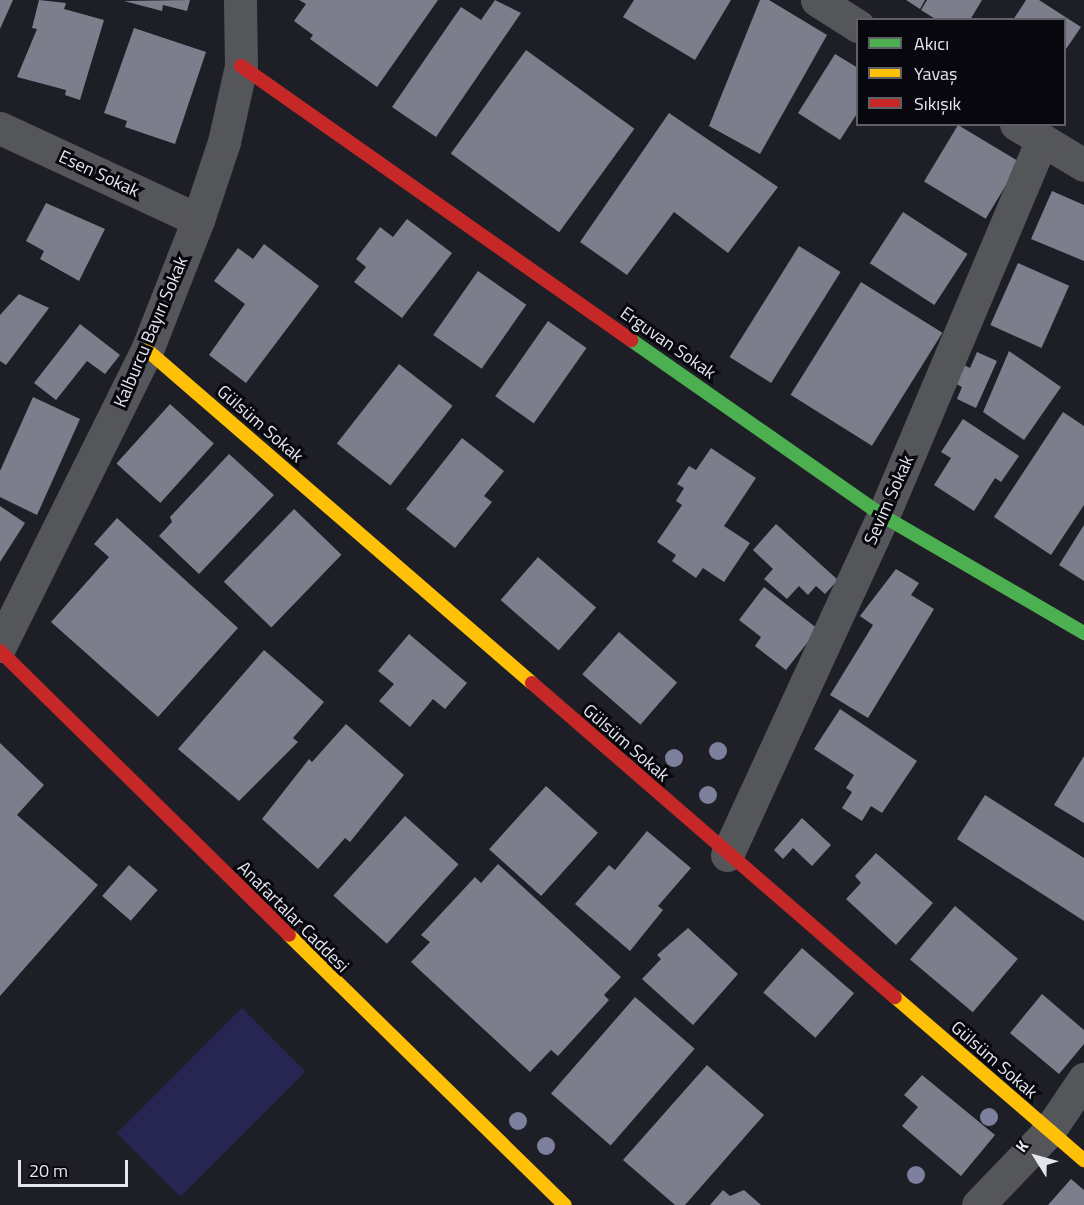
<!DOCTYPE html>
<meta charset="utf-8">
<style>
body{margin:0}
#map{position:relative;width:1084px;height:1205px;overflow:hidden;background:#1e1f26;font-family:"Titillium Web",sans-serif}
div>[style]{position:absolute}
.green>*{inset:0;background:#272652;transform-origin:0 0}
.building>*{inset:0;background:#7c7e8b;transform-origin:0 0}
.street>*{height:33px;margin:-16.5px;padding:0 16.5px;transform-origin:16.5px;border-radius:16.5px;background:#55565a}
.fast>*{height:14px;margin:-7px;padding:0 7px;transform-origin:7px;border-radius:7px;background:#4caf50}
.slow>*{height:14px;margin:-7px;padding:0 7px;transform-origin:7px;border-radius:7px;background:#ffc107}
.jam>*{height:14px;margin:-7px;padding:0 7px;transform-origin:7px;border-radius:7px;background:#c62828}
.trees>*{width:18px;height:18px;margin:-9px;border-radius:50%;background:#7d809c}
span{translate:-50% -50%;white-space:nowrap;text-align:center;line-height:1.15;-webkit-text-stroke:6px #07070d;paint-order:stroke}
.street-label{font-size:18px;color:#e4e5ef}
.legend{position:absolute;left:856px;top:18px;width:210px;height:108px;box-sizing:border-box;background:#07070d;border:2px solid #5f6067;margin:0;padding:8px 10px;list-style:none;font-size:18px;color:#e4e5ef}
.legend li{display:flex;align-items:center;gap:12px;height:30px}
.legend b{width:30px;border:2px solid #5f6067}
.north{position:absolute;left:1006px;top:1127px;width:60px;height:60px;-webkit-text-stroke:4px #07070d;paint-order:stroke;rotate:307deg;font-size:16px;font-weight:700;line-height:24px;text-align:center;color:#e4e5ef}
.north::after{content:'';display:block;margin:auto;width:21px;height:27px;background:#e4e5ef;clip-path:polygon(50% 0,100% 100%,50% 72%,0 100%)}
.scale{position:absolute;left:18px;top:1160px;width:110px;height:27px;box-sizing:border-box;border:3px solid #e4e5ef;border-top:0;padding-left:8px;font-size:18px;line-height:21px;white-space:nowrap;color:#e4e5ef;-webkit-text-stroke:4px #07070d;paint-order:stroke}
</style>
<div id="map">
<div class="green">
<i style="left:242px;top:1008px;width:90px;height:177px;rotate:45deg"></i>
</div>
<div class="building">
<i style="clip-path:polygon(0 0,13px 0,0 29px)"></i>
<i style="clip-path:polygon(39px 0,66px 3px,64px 9px,104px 20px,80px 100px,65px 95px,66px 90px,17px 77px,37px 29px,32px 28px)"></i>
<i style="clip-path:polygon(190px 0,187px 11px,163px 5px,162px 11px,124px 1px)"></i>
<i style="clip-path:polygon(299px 0,438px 0,377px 87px,310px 39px,313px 35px,294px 21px,306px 4px)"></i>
<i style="clip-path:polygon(495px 0,521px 13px,436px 137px,392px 107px,461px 7px,481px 20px)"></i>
<i style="clip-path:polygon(634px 0,731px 0,695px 60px,623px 17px)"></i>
<i style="clip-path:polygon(760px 0,769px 0,827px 35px,760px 154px,709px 126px)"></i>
<i style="clip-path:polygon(906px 0,925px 0,920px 9px)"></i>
<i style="clip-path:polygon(927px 0,982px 0,970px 20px,937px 20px,921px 10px)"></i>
<i style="clip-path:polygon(1026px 0,1039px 0,1081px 27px,1064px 52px,1064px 20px,1013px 20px)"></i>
<i style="clip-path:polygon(134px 28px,206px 52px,175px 144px,125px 127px,127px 121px,104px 113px)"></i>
<i style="left:526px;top:50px;width:134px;height:128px;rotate:36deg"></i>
<i style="clip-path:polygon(835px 54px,858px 68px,858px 112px,840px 140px,798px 113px)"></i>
<i style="clip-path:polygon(669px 113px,778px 187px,728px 253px,674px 212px,627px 275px,580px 242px)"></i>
<i style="left:958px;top:125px;width:72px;height:66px;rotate:31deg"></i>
<i style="clip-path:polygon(1052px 191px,1084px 205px,1084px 261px,1031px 239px)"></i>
<i style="clip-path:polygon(46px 203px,105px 229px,79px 281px,40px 259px,44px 251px,26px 241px)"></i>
<i style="left:903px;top:212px;width:77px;height:61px;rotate:33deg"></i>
<i style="clip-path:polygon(407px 219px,452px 253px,402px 318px,354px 282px,366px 267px,356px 259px,380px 227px,393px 237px)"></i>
<i style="clip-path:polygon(264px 244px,319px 286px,246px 383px,209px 355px,245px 304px,214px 281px,238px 248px,253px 259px)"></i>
<i style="left:799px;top:246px;width:49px;height:131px;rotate:32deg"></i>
<i style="left:1018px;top:263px;width:56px;height:68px;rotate:24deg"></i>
<i style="left:478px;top:271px;width:59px;height:78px;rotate:35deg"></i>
<i style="left:861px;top:282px;width:96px;height:133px;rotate:32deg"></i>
<i style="clip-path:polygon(19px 294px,49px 308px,6px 365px,0 361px,0 315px)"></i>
<i style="left:548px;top:321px;width:47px;height:92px;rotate:35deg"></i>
<i style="clip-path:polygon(80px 324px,120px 355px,105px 374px,87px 361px,56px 400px,34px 383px)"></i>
<i style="clip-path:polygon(1009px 351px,1061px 387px,1024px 440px,983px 412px)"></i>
<i style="clip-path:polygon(977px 352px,997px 361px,976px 408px,957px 399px,962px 387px,951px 381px,960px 363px,970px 368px)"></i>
<i style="left:399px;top:364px;width:68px;height:101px;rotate:38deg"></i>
<i style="clip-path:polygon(33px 397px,80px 419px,37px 515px,0 497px,0 471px)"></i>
<i style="left:170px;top:404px;width:59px;height:80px;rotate:42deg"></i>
<i style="clip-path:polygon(1063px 412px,1084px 426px,1084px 505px,1051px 555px,994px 517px)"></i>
<i style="clip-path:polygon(963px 419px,1019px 456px,1001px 482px,995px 478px,974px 511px,934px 485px,951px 458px,941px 452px)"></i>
<i style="clip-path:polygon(462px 438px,504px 471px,484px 496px,492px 502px,455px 548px,406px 509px)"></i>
<i style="clip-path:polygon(711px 448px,756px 478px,724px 526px,750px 543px,724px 582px,703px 568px,696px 578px,672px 561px,676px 555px,657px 542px,682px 505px,676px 501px,684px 488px,677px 484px,689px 466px,696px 470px)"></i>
<i style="clip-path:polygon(229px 454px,274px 495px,199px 574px,159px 536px,172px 522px,170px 517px)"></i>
<i style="clip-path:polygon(0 506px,25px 523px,0 562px)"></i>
<i style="left:294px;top:509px;width:66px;height:101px;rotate:44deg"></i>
<i style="clip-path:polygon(117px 518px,238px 628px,158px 717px,51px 622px,109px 557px,94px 544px)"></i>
<i style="clip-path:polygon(776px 524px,838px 580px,825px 594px,816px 586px,808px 595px,799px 586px,787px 599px,764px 579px,773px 569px,753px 550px)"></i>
<i style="clip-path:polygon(1084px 525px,1084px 581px,1059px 565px)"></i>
<i style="left:538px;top:557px;width:77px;height:57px;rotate:41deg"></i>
<i style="clip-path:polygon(896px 569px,919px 583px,911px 595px,934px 609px,868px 718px,830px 695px,873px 625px,860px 616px)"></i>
<i style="clip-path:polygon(764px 587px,818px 629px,786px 670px,755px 646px,761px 637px,739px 620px)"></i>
<i style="left:619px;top:632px;width:77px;height:56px;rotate:41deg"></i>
<i style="clip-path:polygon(409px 634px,467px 683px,445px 709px,433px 699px,410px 727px,379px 701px,394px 684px,378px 671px)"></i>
<i style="clip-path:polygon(264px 650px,324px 702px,293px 738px,298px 742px,239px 801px,178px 749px)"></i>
<i style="clip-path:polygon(840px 709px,917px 761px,882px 813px,871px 806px,862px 821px,842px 808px,852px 792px,846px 788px,854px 775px,814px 749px)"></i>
<i style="clip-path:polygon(346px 724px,404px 775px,350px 842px,345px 838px,318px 869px,262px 819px,309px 759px,312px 762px)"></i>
<i style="clip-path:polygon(0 743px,44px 785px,17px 815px,98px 885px,0 996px)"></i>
<i style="clip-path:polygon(1084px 756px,1084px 823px,1054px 805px)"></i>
<i style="left:546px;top:786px;width:70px;height:85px;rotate:42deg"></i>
<i style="clip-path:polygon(985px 795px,1084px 858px,1084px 921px,957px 839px)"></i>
<i style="left:405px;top:816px;width:72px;height:107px;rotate:42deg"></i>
<i style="clip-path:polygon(802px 818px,831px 845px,812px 866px,793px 848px,783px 859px,774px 850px)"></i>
<i style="clip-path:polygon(647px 831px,691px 868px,658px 906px,663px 910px,630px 951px,575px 904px,609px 865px,615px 870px)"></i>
<i style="clip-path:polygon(876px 853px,933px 903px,896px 945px,846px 899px,861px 883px,855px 876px)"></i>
<i style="clip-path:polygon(498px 864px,621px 977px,604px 995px,609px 1000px,558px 1056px,551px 1050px,530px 1072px,411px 962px,430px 942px,421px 935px,475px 877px,481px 883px)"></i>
<i style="left:129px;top:865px;width:38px;height:41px;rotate:41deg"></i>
<i style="left:955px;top:906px;width:82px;height:70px;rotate:40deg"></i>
<i style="clip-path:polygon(688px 928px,738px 974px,693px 1025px,642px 979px,661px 959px,657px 955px)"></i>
<i style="left:802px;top:948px;width:69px;height:59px;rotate:41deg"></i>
<i style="clip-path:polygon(1042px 994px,1084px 1030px,1084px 1044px,1059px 1074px,1010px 1033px)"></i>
<i style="left:635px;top:997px;width:79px;height:128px;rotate:41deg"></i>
<i style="clip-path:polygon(707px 1065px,764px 1115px,685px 1205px,675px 1205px,623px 1160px)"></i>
<i style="clip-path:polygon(922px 1075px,995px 1135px,961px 1176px,902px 1126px,918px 1107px,904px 1095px)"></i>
<i style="clip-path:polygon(1071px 1179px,1084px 1190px,1084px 1205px,1048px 1205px)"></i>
<i style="clip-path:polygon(723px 1190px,730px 1196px,744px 1190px,761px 1205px,710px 1205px)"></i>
</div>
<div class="street">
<i style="left:817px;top:0;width:49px;rotate:32.4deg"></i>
<i style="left:1016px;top:124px;width:79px;rotate:31.1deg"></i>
<i style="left:0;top:128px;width:218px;rotate:24.9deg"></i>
<i style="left:0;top:646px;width:330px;rotate:-63.6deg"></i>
<i style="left:147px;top:350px;width:140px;rotate:-68.6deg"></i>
<i style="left:198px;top:220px;width:82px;rotate:-71.6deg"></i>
<i style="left:224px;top:142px;width:78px;rotate:-77.4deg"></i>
<i style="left:241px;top:66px;width:66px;rotate:-90.9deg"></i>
<i style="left:727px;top:855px;width:373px;rotate:-65.3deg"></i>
<i style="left:883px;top:516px;width:408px;rotate:-67.1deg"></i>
<i style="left:978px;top:1205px;width:103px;rotate:-46.2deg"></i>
<i style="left:1049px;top:1131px;width:63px;rotate:-56.1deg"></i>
</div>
<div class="fast">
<i style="left:631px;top:340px;width:307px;rotate:34.9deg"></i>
<i style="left:883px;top:516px;width:233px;rotate:30.2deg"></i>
</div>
<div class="slow">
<i style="left:147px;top:350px;width:509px;rotate:40.86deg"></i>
<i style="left:289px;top:935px;width:386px;rotate:44.4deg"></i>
<i style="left:895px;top:997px;width:250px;rotate:40.8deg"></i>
</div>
<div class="jam">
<i style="left:241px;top:66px;width:477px;rotate:35.1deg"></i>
<i style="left:0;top:651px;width:405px;rotate:44.5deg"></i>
<i style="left:532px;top:683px;width:480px;rotate:40.9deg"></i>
</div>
<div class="trees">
<i style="left:718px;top:751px"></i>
<i style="left:674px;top:758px"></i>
<i style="left:708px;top:795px"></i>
<i style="left:989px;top:1117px"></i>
<i style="left:518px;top:1121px"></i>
<i style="left:546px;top:1146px"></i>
<i style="left:916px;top:1175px"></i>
</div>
<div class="street-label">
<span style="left:99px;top:174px;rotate:25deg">Esen Sokak</span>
<span style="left:151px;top:332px;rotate:-67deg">Kalburcu Bayırı Sokak</span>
<span style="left:668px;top:343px;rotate:35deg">Erguvan Sokak</span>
<span style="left:260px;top:424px;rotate:41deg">Gülsüm Sokak</span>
<span style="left:889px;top:500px;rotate:-66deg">Sevim Sokak</span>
<span style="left:626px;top:743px;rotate:41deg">Gülsüm Sokak</span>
<span style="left:293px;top:917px;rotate:45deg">Anafartalar Caddesi</span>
<span style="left:994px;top:1060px;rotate:41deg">Gülsüm Sokak</span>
</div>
<ul class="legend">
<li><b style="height:8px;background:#4caf50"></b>Akıcı</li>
<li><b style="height:8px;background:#ffc107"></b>Yavaş</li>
<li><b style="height:8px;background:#c62828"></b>Sıkışık</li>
</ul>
<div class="north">K</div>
<div class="scale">20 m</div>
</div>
